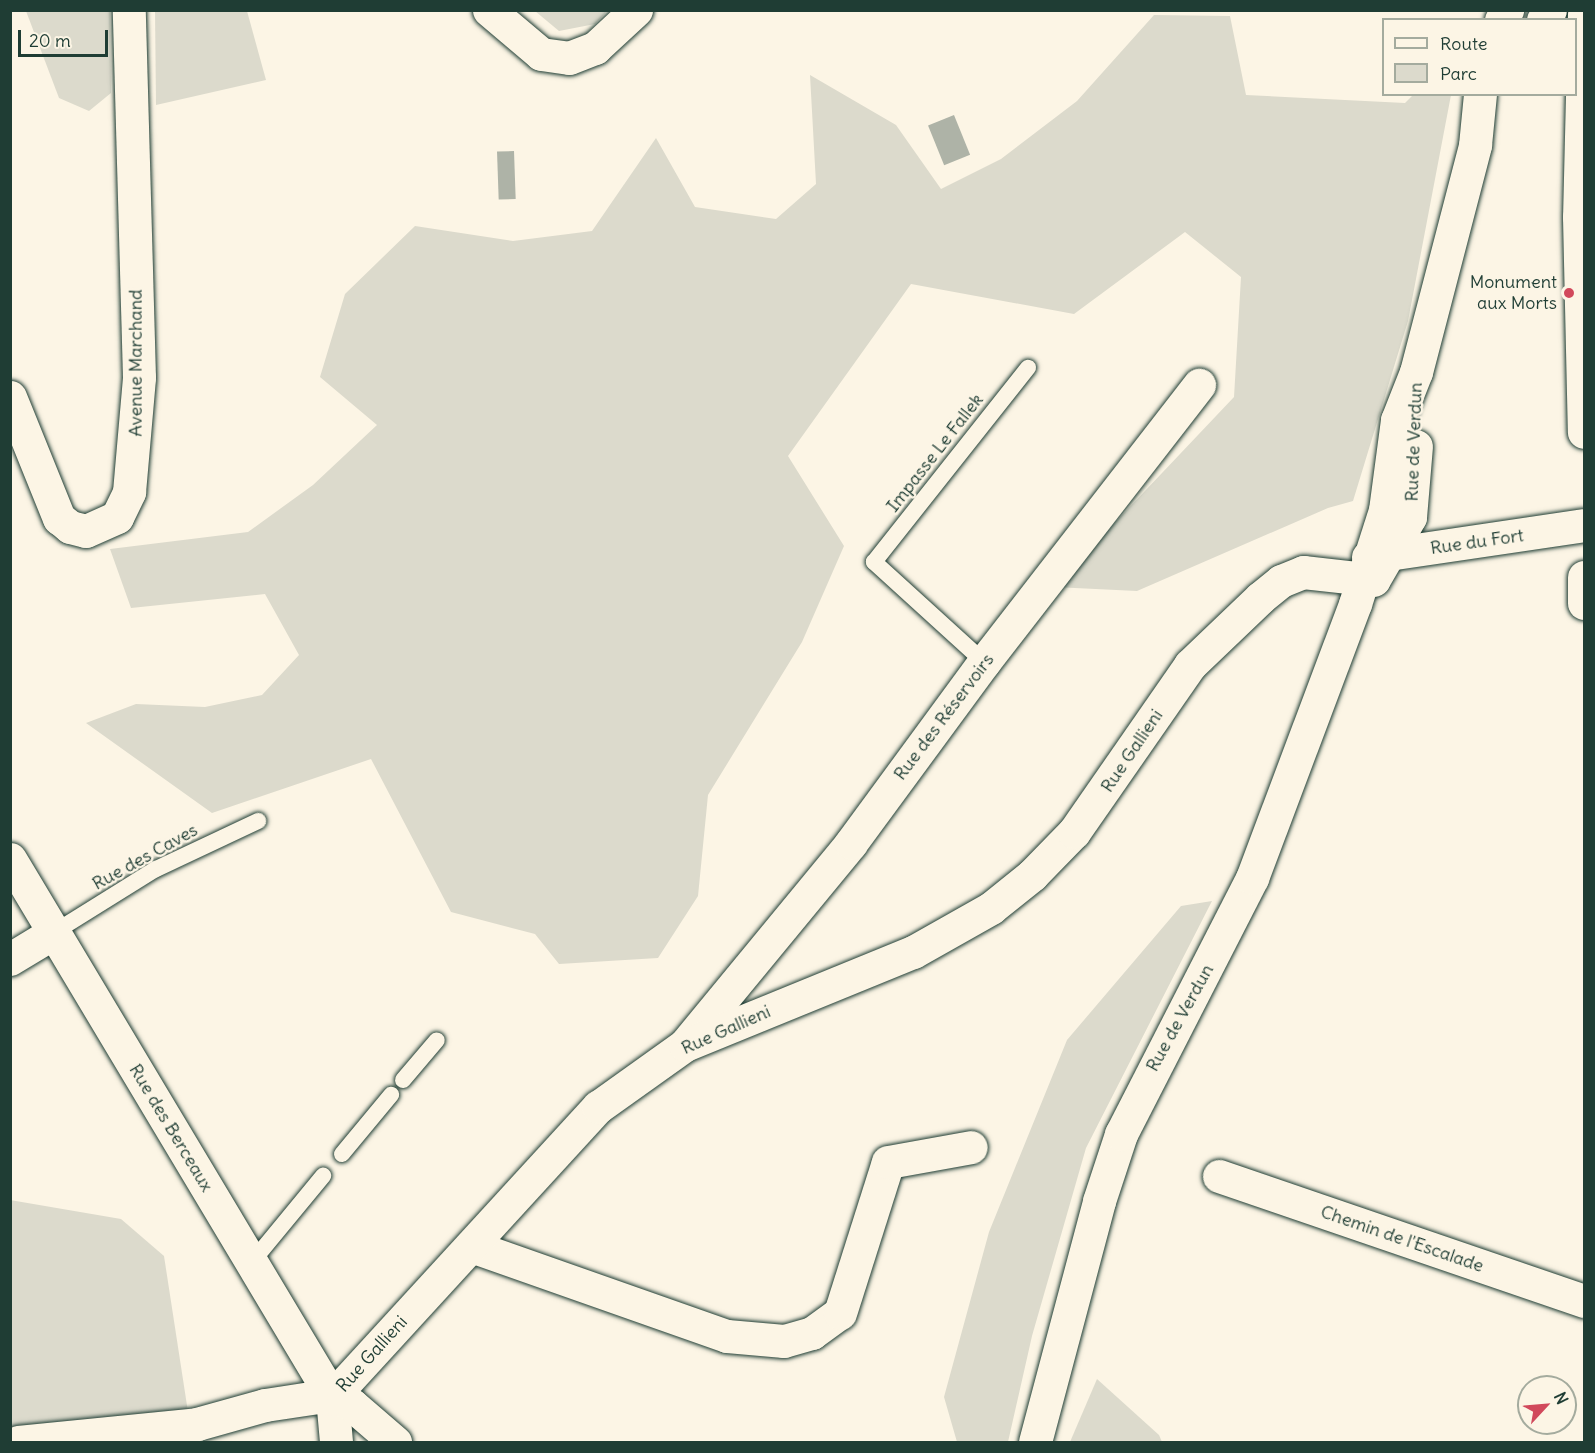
<!DOCTYPE html>
<meta charset="utf-8">
<style>
body{margin:0}
#map{position:relative;width:1595px;height:1453px;overflow:hidden;background:#fcf5e5;font-family:Delius,sans-serif}
div>[style]{position:absolute}
.green>*{inset:0;background:#dcdacc}
.water>*{inset:0;background:#aeb3a7;transform-origin:0 0}
.roads{filter:drop-shadow(0 0 2px #1f3d34) drop-shadow(0 0 2px #1f3d34)}
.lane>*{height:16px;margin:-8px;padding:0 8px;transform-origin:8px;border-radius:8px;background:#fcf5e5}
.street>*{height:33px;margin:-16.5px;padding:0 16.5px;transform-origin:16.5px;border-radius:16.5px;background:#fcf5e5}
.secondary>*{height:33px;margin:-16.5px;padding:0 16.5px;transform-origin:16.5px;border-radius:16.5px;background:#fcf5e5}
.dots>*{width:16px;height:16px;translate:-50% -50%;box-sizing:border-box;border:3px solid #fcf5e5;border-radius:50%}
span{translate:-50% -50%;white-space:nowrap;text-align:center;line-height:1.15;-webkit-text-stroke:5px #fcf5e5;paint-order:stroke}
.poi-label{font-size:18px;color:#1f3d34}
.right{translate:-100% -50%;text-align:right}
.street-label{font-size:18px;color:#1f3d34}
.frame{position:absolute;inset:0;border:12px solid #1f3d34;pointer-events:none}
.legend{position:absolute;left:1382px;top:18px;width:195px;height:78px;box-sizing:border-box;background:#fcf5e5;border:2px solid #a4ab9e;margin:0;padding:8px 10px;list-style:none;font-size:18px;color:#1f3d34}
.legend li{display:flex;align-items:center;gap:12px;height:30px}
.legend b{width:30px;border:2px solid #a4ab9e}
.north{position:absolute;left:1517px;top:1375px;width:60px;height:60px;box-sizing:border-box;background:#fcf5e5;border:2px solid #a4ab9e;border-radius:50%;rotate:64deg;font-size:16px;font-weight:700;line-height:24px;text-align:center;color:#1f3d34}
.north::after{content:'';display:block;margin:auto;width:21px;height:27px;background:#d1495b;clip-path:polygon(50% 0,100% 100%,50% 72%,0 100%)}
.scale{position:absolute;left:18px;top:30px;width:90px;height:27px;box-sizing:border-box;border:3px solid #1f3d34;border-top:0;padding-left:8px;font-size:18px;line-height:21px;white-space:nowrap;color:#1f3d34;-webkit-text-stroke:4px #fcf5e5;paint-order:stroke}
</style>
<div id="map">
<div class="green">
<i style="clip-path:polygon(26px 11px,110px 11px,111px 93px,89px 111px,59px 98px)"></i>
<i style="clip-path:polygon(155px 11px,247px 11px,266px 80px,156px 105px)"></i>
<i style="clip-path:polygon(535px 11px,607px 11px,595px 24px,559px 31px)"></i>
<i style="clip-path:polygon(1154px 15px,1230px 16px,1246px 95px,1405px 103px,1413px 95px,1451px 95px,1408px 321px,1353px 501px,1328px 508px,1137px 591px,1054px 587px,1234px 397px,1241px 277px,1185px 232px,1074px 314px,911px 284px,788px 456px,844px 546px,802px 642px,708px 795px,698px 896px,658px 958px,559px 964px,535px 934px,451px 912px,371px 759px,212px 813px,86px 723px,136px 704px,205px 707px,262px 695px,299px 655px,265px 594px,131px 608px,110px 549px,248px 532px,313px 485px,377px 425px,320px 377px,345px 294px,415px 226px,513px 241px,592px 231px,656px 138px,695px 207px,776px 219px,816px 184px,810px 75px,896px 125px,941px 189px,1001px 159px,1077px 101px)"></i>
<i style="clip-path:polygon(1212px 901px,1086px 1148px,1032px 1336px,1008px 1442px,957px 1442px,944px 1397px,989px 1232px,1067px 1040px,1181px 906px)"></i>
<i style="clip-path:polygon(10px 1200px,121px 1219px,164px 1256px,188px 1412px,11px 1431px)"></i>
<i style="clip-path:polygon(1097px 1379px,1159px 1435px,1162px 1442px,1070px 1442px)"></i>
</div>
<div class="water">
<i style="left:954px;top:115px;width:43px;height:28px;rotate:68deg"></i>
<i style="left:514px;top:151px;width:48px;height:17px;rotate:88deg"></i>
</div>
<div class="roads">
<div class="lane">
<i style="left:984px;top:662px;width:149px;rotate:-137.7deg"></i>
<i style="left:874px;top:562px;width:248px;rotate:-51.6deg"></i>
<i style="left:53px;top:933px;width:121px;rotate:-31.9deg"></i>
<i style="left:156px;top:869px;width:113px;rotate:-25.2deg"></i>
<i style="left:403px;top:1080px;width:52px;rotate:-49.6deg"></i>
<i style="left:342px;top:1154px;width:77px;rotate:-50.3deg"></i>
<i style="left:252px;top:1262px;width:112px;rotate:-50.5deg"></i>
</div>
<div class="street">
<i style="left:489px;top:10px;width:68px;rotate:40.2deg"></i>
<i style="left:541px;top:54px;width:28px;rotate:8deg"></i>
<i style="left:569px;top:58px;width:28px;rotate:-21deg"></i>
<i style="left:595px;top:48px;width:56px;rotate:-42.8deg"></i>
<i style="left:1584px;top:14px;width:203px;rotate:91.4deg"></i>
<i style="left:1579px;top:217px;width:215px;rotate:88.7deg"></i>
<i style="left:10px;top:397px;width:131px;rotate:68deg"></i>
<i style="left:59px;top:518px;width:14px;rotate:39deg"></i>
<i style="left:70px;top:527px;width:16px;rotate:14deg"></i>
<i style="left:86px;top:531px;width:34px;rotate:-24deg"></i>
<i style="left:117px;top:517px;width:28px;rotate:-64deg"></i>
<i style="left:129px;top:492px;width:115px;rotate:-85deg"></i>
<i style="left:139px;top:377px;width:367px;rotate:-91.6deg"></i>
<i style="left:1368px;top:557px;width:218px;rotate:-8.4deg"></i>
<i style="left:1584px;top:577px;width:26px;rotate:90deg"></i>
<i style="left:10px;top:859px;width:627px;rotate:59.1deg"></i>
<i style="left:332px;top:1397px;width:45px;rotate:84.9deg"></i>
<i style="left:10px;top:959px;width:50px;rotate:-31.2deg"></i>
<i style="left:688px;top:1041px;width:256px;rotate:-50.5deg"></i>
<i style="left:851px;top:843px;width:225px;rotate:-53.7deg"></i>
<i style="left:984px;top:662px;width:351px;rotate:-52.2deg"></i>
<i style="left:1219px;top:1176px;width:386px;rotate:18.9deg"></i>
<i style="left:471px;top:1246px;width:271px;rotate:19.4deg"></i>
<i style="left:727px;top:1336px;width:57px;rotate:5deg"></i>
<i style="left:784px;top:1341px;width:29px;rotate:-16deg"></i>
<i style="left:812px;top:1333px;width:34px;rotate:-36deg"></i>
<i style="left:840px;top:1313px;width:158px;rotate:-72.4deg"></i>
<i style="left:888px;top:1162px;width:84px;rotate:-10.2deg"></i>
<i style="left:332px;top:1397px;width:394px;rotate:-47.5deg"></i>
<i style="left:598px;top:1107px;width:107px;rotate:-35.5deg"></i>
<i style="left:685px;top:1045px;width:246px;rotate:-22.2deg"></i>
<i style="left:913px;top:952px;width:90px;rotate:-29.4deg"></i>
<i style="left:991px;top:908px;width:53px;rotate:-38.8deg"></i>
<i style="left:1032px;top:875px;width:60px;rotate:-45.7deg"></i>
<i style="left:1074px;top:832px;width:203px;rotate:-55.2deg"></i>
<i style="left:1190px;top:665px;width:97px;rotate:-43.7deg"></i>
<i style="left:1260px;top:598px;width:27px;rotate:-39deg"></i>
<i style="left:1281px;top:581px;width:24px;rotate:-22deg"></i>
<i style="left:1303px;top:572px;width:71px;rotate:6.4deg"></i>
</div>
<div class="secondary">
<i style="left:1501px;top:20px;width:12px;rotate:-59deg"></i>
<i style="left:1543px;top:20px;width:12px;rotate:-55deg"></i>
<i style="left:1374px;top:579px;width:72px;rotate:-59.9deg"></i>
<i style="left:1410px;top:517px;width:71px;rotate:-85.2deg"></i>
<i style="left:18px;top:1442px;width:180px;rotate:-5.7deg"></i>
<i style="left:197px;top:1424px;width:71px;rotate:-15.6deg"></i>
<i style="left:265px;top:1405px;width:54px;rotate:-8.6deg"></i>
<i style="left:318px;top:1397px;width:25px;rotate:7deg"></i>
<i style="left:343px;top:1400px;width:10px;rotate:29deg"></i>
<i style="left:352px;top:1405px;width:57px;rotate:40.7deg"></i>
<i style="left:1035px;top:1442px;width:249px;rotate:-75.1deg"></i>
<i style="left:1099px;top:1201px;width:71px;rotate:-71.8deg"></i>
<i style="left:1121px;top:1134px;width:288px;rotate:-62.9deg"></i>
<i style="left:1252px;top:878px;width:293px;rotate:-69.4deg"></i>
<i style="left:1355px;top:604px;width:99px;rotate:-72.3deg"></i>
<i style="left:1385px;top:510px;width:91px;rotate:-82.4deg"></i>
<i style="left:1397px;top:420px;width:52px;rotate:-68.4deg"></i>
<i style="left:1416px;top:372px;width:235px;rotate:-75.4deg"></i>
<i style="left:1475px;top:145px;width:51px;rotate:-84.4deg"></i>
</div>
</div>
<div class="dots">
<i style="left:1569px;top:293px;background:#d1495b"></i>
</div>
<div class="poi-label">
<span class="right" style="left:1557px;top:293px">Monument<br>aux Morts</span>
</div>
<div class="street-label">
<span style="left:136px;top:363px;rotate:-90deg">Avenue Marchand</span>
<span style="left:1414px;top:442px;rotate:-88deg">Rue de Verdun</span>
<span style="left:935px;top:453px;rotate:-52deg">Impasse Le Fallek</span>
<span style="left:1477px;top:542px;rotate:-8deg">Rue du Fort</span>
<span style="left:944px;top:717px;rotate:-53deg">Rue des Réservoirs</span>
<span style="left:1132px;top:751px;rotate:-56deg">Rue Gallieni</span>
<span style="left:145px;top:857px;rotate:-29deg">Rue des Caves</span>
<span style="left:1180px;top:1018px;rotate:-61deg">Rue de Verdun</span>
<span style="left:726px;top:1030px;rotate:-24deg">Rue Gallieni</span>
<span style="left:171px;top:1128px;rotate:59deg">Rue des Berceaux</span>
<span style="left:1402px;top:1239px;rotate:19deg">Chemin de l'Escalade</span>
<span style="left:372px;top:1354px;rotate:-48deg">Rue Gallieni</span>
</div>
<div class="frame"></div>
<ul class="legend">
<li><b style="height:8px;background:#fcf5e5"></b>Route</li>
<li><b style="height:16px;background:#dcdacc"></b>Parc</li>
</ul>
<div class="north">N</div>
<div class="scale">20 m</div>
</div>
